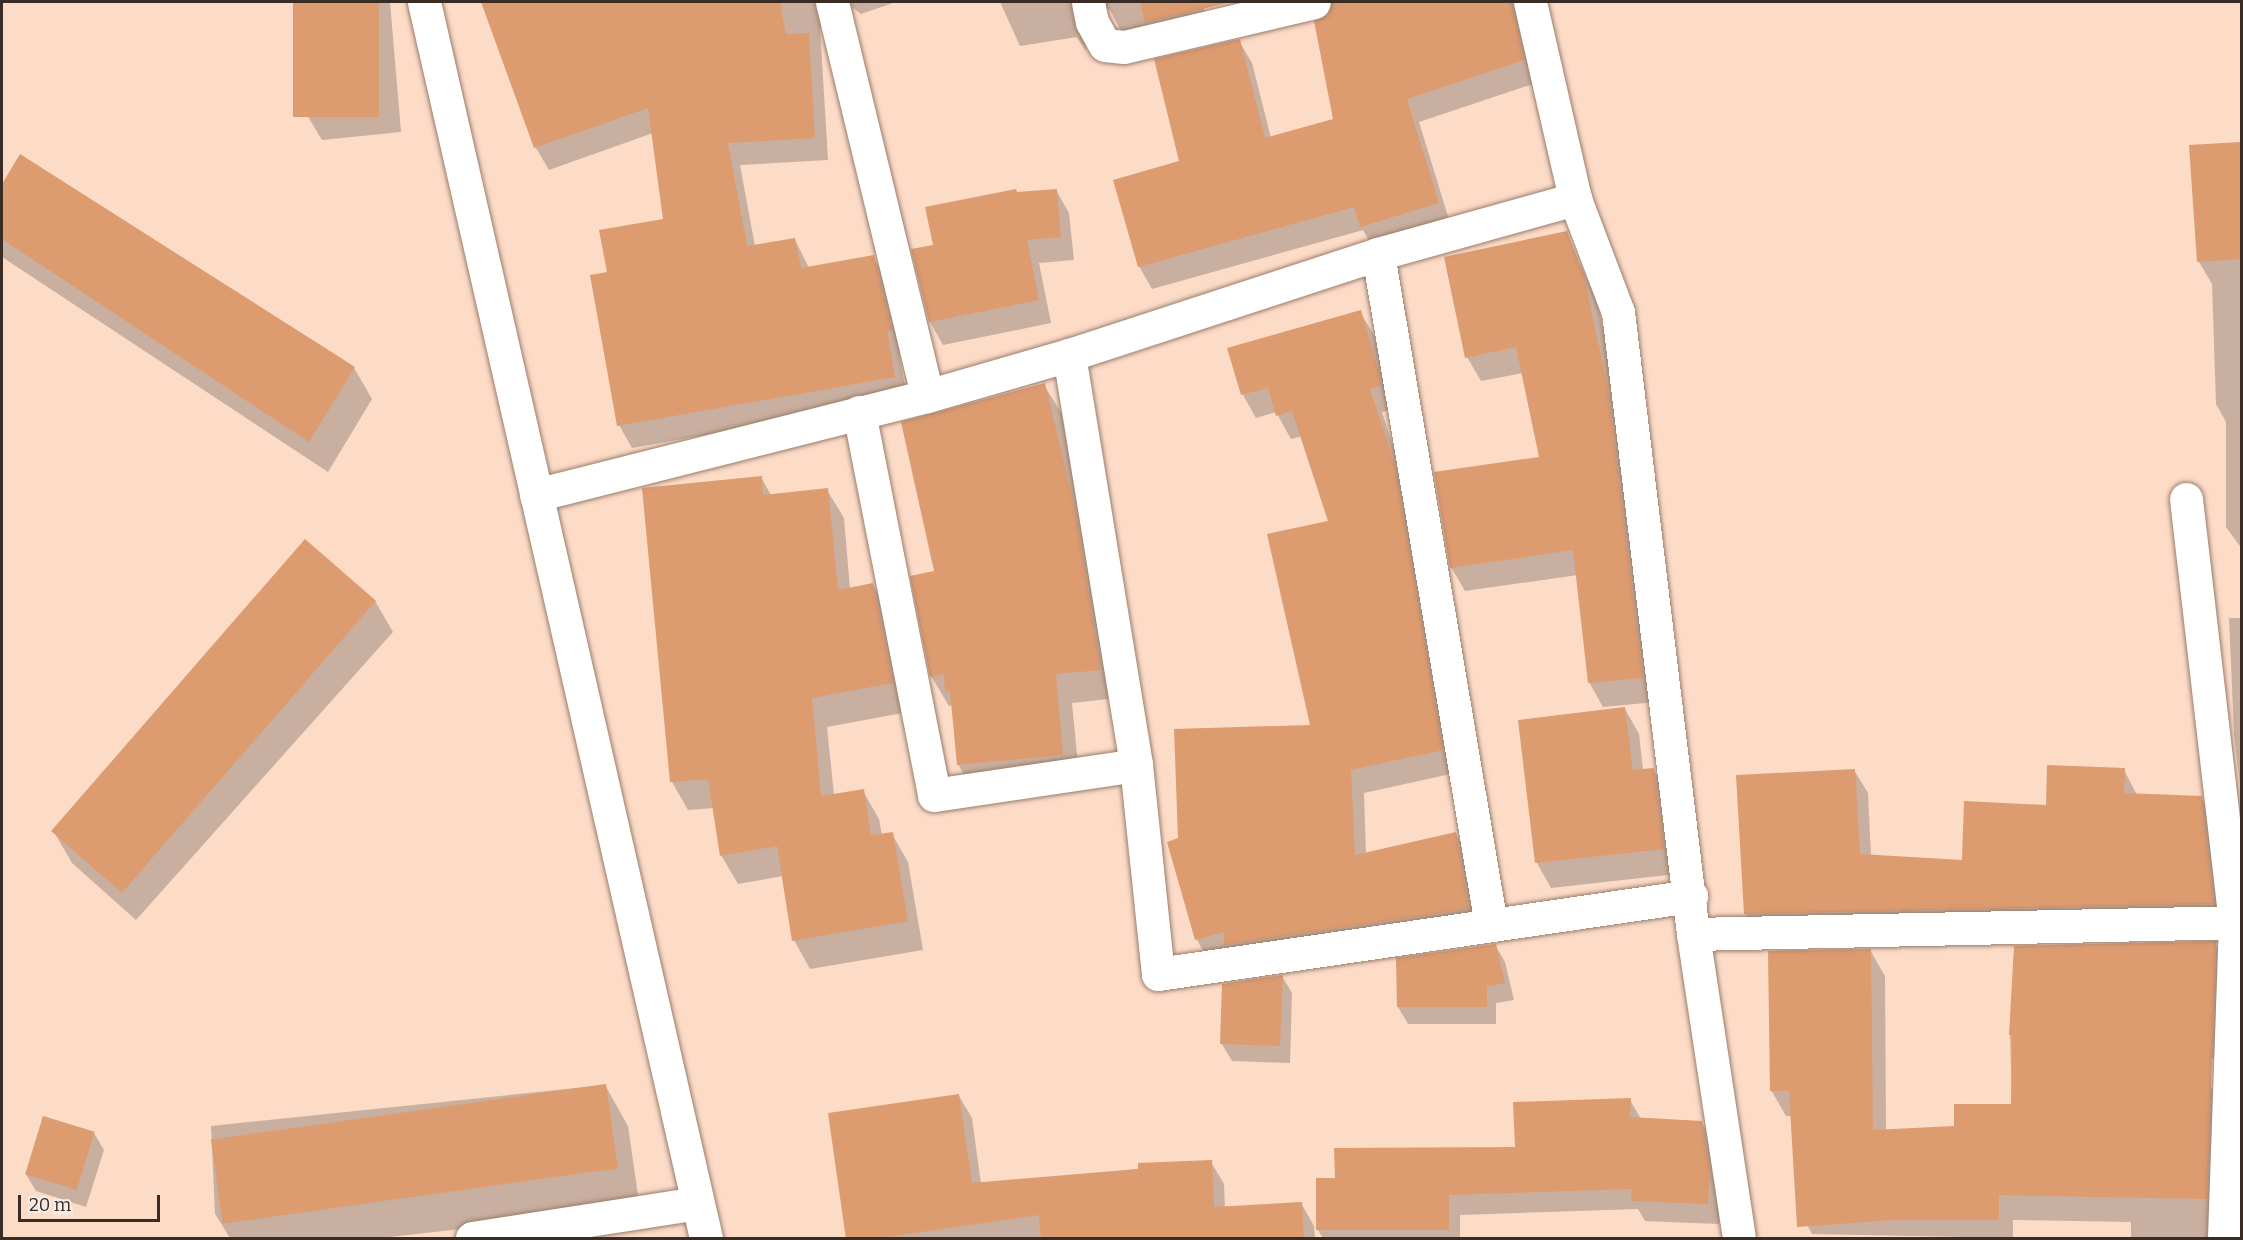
<!DOCTYPE html>
<style>
body{margin:0}
#map{position:relative;width:2243px;height:1240px;overflow:hidden;background:#fcdbc7;font-family:Bitter,serif}
div>[style]{position:absolute}
.shadow>*{inset:0;background:#0003}
.building>*{inset:0;background:#dd9b70;transform-origin:0 0}
.roads{filter:drop-shadow(0 0 2px #9a7d6a) drop-shadow(0 0 2px #9a7d6a)}
.street>*{height:33px;margin:-16.5px;padding:0 16.5px;transform-origin:16.5px;border-radius:16.5px;background:#fff}
span{translate:-50% -50%;white-space:nowrap;text-align:center;line-height:1.15;-webkit-text-stroke:6px #faede5;paint-order:stroke}
.frame{position:absolute;inset:0;border:3px solid #392c25;pointer-events:none}
.scale{position:absolute;left:18px;top:1195px;width:142px;height:27px;box-sizing:border-box;border:3px solid #392c25;border-top:0;padding-left:8px;font-size:18px;line-height:21px;white-space:nowrap;color:#392c25;-webkit-text-stroke:4px #faede5;paint-order:stroke}
</style>
<div id="map">
<div class="shadow">
<i style="clip-path:polygon(294px 2px,390px 2px,401px 132px,322px 140px,307px 115px)"></i>
<i style="clip-path:polygon(488px 2px,896px 2px,861px 14px,852px 7px,840px 6px,826px 26px,820px 28px,828px 160px,740px 165px,755px 246px,795px 240px,809px 268px,873px 257px,886px 280px,904px 352px,899px 353px,907px 399px,632px 448px,619px 425px,609px 274px,664px 220px,653px 133px,549px 170px,536px 148px,484px 6px)"></i>
<i style="clip-path:polygon(1000px 2px,1202px 2px,1210px 33px,1126px 40px,1110px 10px,1098px 6px,1082px 20px,1086px 51px,1077px 37px,1020px 46px)"></i>
<i style="clip-path:polygon(1318px 2px,1523px 2px,1536px 83px,1419px 122px,1451px 226px,1374px 249px,1363px 230px,1152px 289px,1139px 266px,1181px 163px,1239px 41px,1252px 63px,1271px 138px,1335px 120px,1331px 7px,1321px 7px)"></i>
<i style="clip-path:polygon(2242px 143px,2242px 549px,2226px 527px,2226px 422px,2216px 404px,2212px 284px,2199px 262px,2190px 147px)"></i>
<i style="clip-path:polygon(21px 156px,354px 368px,372px 399px,328px 472px,2px 257px,2px 187px)"></i>
<i style="clip-path:polygon(1056px 190px,1069px 213px,1074px 260px,1039px 263px,1051px 323px,943px 345px,930px 322px,935px 246px,1018px 194px)"></i>
<i style="clip-path:polygon(1566px 233px,1597px 301px,1621px 414px,1656px 702px,1603px 707px,1589px 682px,1578px 575px,1465px 591px,1451px 567px,1541px 458px,1523px 373px,1481px 381px,1467px 357px)"></i>
<i style="clip-path:polygon(1360px 312px,1374px 335px,1392px 397px,1394px 409px,1382px 412px,1407px 490px,1455px 773px,1364px 793px,1366px 854px,1456px 834px,1469px 857px,1482px 933px,1210px 963px,1197px 940px,1180px 840px,1312px 726px,1330px 522px,1302px 436px,1291px 439px,1276px 412px,1256px 418px,1243px 395px,1229px 349px)"></i>
<i style="clip-path:polygon(1044px 385px,1062px 414px,1091px 540px,1117px 698px,1072px 703px,1080px 785px,975px 794px,958px 764px,953px 705px,949px 706px,931px 676px,935px 572px)"></i>
<i style="clip-path:polygon(761px 477px,771px 495px,827px 490px,844px 518px,850px 589px,873px 585px,889px 613px,908px 712px,827px 727px,834px 795px,863px 791px,879px 819px,882px 835px,892px 834px,908px 862px,923px 950px,810px 969px,794px 940px,783px 876px,738px 884px,721px 855px,714px 808px,688px 810px,672px 782px)"></i>
<i style="clip-path:polygon(375px 601px,393px 632px,136px 920px,72px 863px,54px 832px)"></i>
<i style="clip-path:polygon(2229px 618px,2242px 618px,2242px 802px,2234px 734px)"></i>
<i style="clip-path:polygon(1625px 709px,1639px 734px,1643px 770px,1653px 769px,1668px 794px,1677px 874px,1551px 888px,1537px 863px,1520px 721px)"></i>
<i style="clip-path:polygon(1854px 770px,1868px 793px,1871px 856px,1963px 861px,2048px 806px,2124px 770px,2137px 795px,2201px 797px,2214px 820px,2226px 926px,1759px 937px,1745px 914px)"></i>
<i style="clip-path:polygon(2215px 943px,2229px 968px,2226px 1058px,2100px 1063px,2210px 1085px,2224px 1111px,2220px 1238px,2131px 1238px,2131px 1222px,2013px 1220px,2013px 1238px,1812px 1234px,1798px 1208px,1792px 1116px,1786px 1116px,1771px 1090px,1870px 950px,1885px 976px,1886px 1131px,1956px 1128px,2012px 1105px,2010px 1034px)"></i>
<i style="clip-path:polygon(1495px 945px,1505px 962px,1514px 1000px,1496px 1003px,1496px 1024px,1408px 1024px,1398px 1007px)"></i>
<i style="clip-path:polygon(1282px 976px,1292px 993px,1290px 1063px,1232px 1061px,1222px 1044px)"></i>
<i style="clip-path:polygon(605px 1085px,628px 1126px,640px 1209px,381px 1238px,230px 1238px,215px 1214px,211px 1126px)"></i>
<i style="clip-path:polygon(959px 1096px,972px 1118px,981px 1184px,1211px 1162px,1224px 1184px,1225px 1208px,1301px 1203px,1314px 1226px,1315px 1238px,848px 1238px)"></i>
<i style="clip-path:polygon(1630px 1100px,1641px 1119px,1701px 1122px,1713px 1143px,1721px 1193px,1719px 1224px,1645px 1221px,1638px 1209px,1460px 1215px,1460px 1238px,1323px 1238px,1318px 1230px,1336px 1179px,1517px 1149px)"></i>
<i style="clip-path:polygon(94px 1133px,104px 1150px,86px 1207px,36px 1191px,26px 1174px)"></i>
</div>
<div class="building">
<i style="left:293px;top:2px;width:86px;height:115px"></i>
<i style="clip-path:polygon(481px 2px,780px 2px,786px 34px,809px 33px,815px 138px,728px 143px,747px 246px,795px 238px,801px 268px,874px 255px,892px 330px,887px 331px,895px 377px,617px 426px,590px 275px,607px 272px,599px 230px,663px 219px,648px 108px,534px 148px)"></i>
<i style="clip-path:polygon(1140px 2px,1231px 2px,1145px 23px)"></i>
<i style="clip-path:polygon(1332px 2px,1512px 2px,1524px 60px,1407px 99px,1439px 203px,1360px 227px,1354px 207px,1138px 267px,1113px 180px,1179px 161px,1154px 59px,1240px 39px,1265px 138px,1333px 119px,1314px 21px,1327px 15px)"></i>
<i style="clip-path:polygon(2241px 142px,2241px 259px,2197px 262px,2189px 145px)"></i>
<i style="clip-path:polygon(20px 154px,355px 367px,309px 442px,2px 239px,2px 184px)"></i>
<i style="clip-path:polygon(1016px 189px,1017px 192px,1057px 189px,1061px 237px,1027px 240px,1039px 300px,929px 322px,911px 249px,933px 245px,925px 207px)"></i>
<i style="clip-path:polygon(1567px 231px,1584px 276px,1608px 389px,1643px 678px,1588px 683px,1573px 550px,1450px 568px,1434px 472px,1539px 457px,1516px 347px,1465px 358px,1444px 257px)"></i>
<i style="clip-path:polygon(1361px 310px,1379px 372px,1381px 385px,1370px 389px,1395px 465px,1443px 750px,1351px 770px,1355px 855px,1456px 832px,1469px 909px,1224px 945px,1224px 932px,1195px 940px,1167px 842px,1178px 838px,1174px 729px,1310px 725px,1267px 534px,1328px 521px,1292px 411px,1276px 416px,1268px 388px,1241px 395px,1227px 348px)"></i>
<i style="clip-path:polygon(1045px 383px,1075px 508px,1101px 670px,1056px 674px,1063px 755px,957px 765px,950px 691px,945px 692px,944px 674px,930px 677px,910px 576px,934px 571px,901px 422px)"></i>
<i style="clip-path:polygon(762px 476px,763px 495px,828px 488px,838px 590px,873px 583px,893px 683px,812px 698px,821px 796px,864px 789px,871px 835px,893px 832px,908px 921px,792px 941px,777px 846px,720px 856px,708px 779px,670px 782px,642px 488px)"></i>
<i style="left:305px;top:539px;width:94px;height:387px;rotate:41deg"></i>
<i style="clip-path:polygon(1625px 707px,1633px 770px,1654px 768px,1664px 849px,1535px 863px,1518px 720px)"></i>
<i style="clip-path:polygon(2047px 765px,2125px 768px,2124px 793px,2202px 796px,2214px 904px,1744px 914px,1736px 775px,1855px 769px,1860px 854px,1962px 860px,1964px 801px,2046px 805px)"></i>
<i style="clip-path:polygon(2216px 941px,2207px 1199px,1999px 1195px,1999px 1220px,1893px 1220px,1797px 1227px,1789px 1091px,1770px 1091px,1768px 951px,1871px 949px,1873px 1130px,1954px 1126px,1954px 1104px,2011px 1104px,2012px 1035px,2009px 1035px,2014px 946px)"></i>
<i style="clip-path:polygon(1496px 944px,1505px 983px,1487px 986px,1487px 1007px,1397px 1007px,1396px 958px)"></i>
<i style="clip-path:polygon(1283px 975px,1280px 1046px,1220px 1044px,1222px 984px)"></i>
<i style="left:606px;top:1084px;width:85px;height:399px;rotate:82deg"></i>
<i style="clip-path:polygon(959px 1094px,972px 1183px,1138px 1169px,1138px 1163px,1212px 1160px,1214px 1207px,1302px 1202px,1304px 1239px,1041px 1239px,1039px 1215px,873px 1239px,846px 1239px,828px 1113px)"></i>
<i style="clip-path:polygon(1631px 1098px,1630px 1117px,1702px 1121px,1710px 1171px,1708px 1204px,1631px 1201px,1632px 1189px,1449px 1195px,1449px 1230px,1316px 1230px,1316px 1178px,1335px 1178px,1334px 1148px,1515px 1147px,1513px 1102px)"></i>
<i style="left:43px;top:1116px;width:54px;height:61px;rotate:17deg"></i>
</div>
<div class="roads">
<div class="street">
<i style="left:424px;top:2px;width:1268px;rotate:77.15deg"></i>
<i style="left:832px;top:2px;width:405px;rotate:76.4deg"></i>
<i style="left:1088px;top:2px;width:20px;rotate:79deg"></i>
<i style="left:1092px;top:22px;width:26px;rotate:61deg"></i>
<i style="left:1105px;top:45px;width:19px;rotate:6deg"></i>
<i style="left:1124px;top:47px;width:195px;rotate:-13.3deg"></i>
<i style="left:1530px;top:2px;width:202px;rotate:77.1deg"></i>
<i style="left:1575px;top:199px;width:121px;rotate:69.2deg"></i>
<i style="left:1618px;top:312px;width:627px;rotate:83.12deg"></i>
<i style="left:1693px;top:934px;width:307px;rotate:81.4deg"></i>
<i style="left:1378px;top:254px;width:680px;rotate:80.44deg"></i>
<i style="left:1069px;top:355px;width:415px;rotate:80.7deg"></i>
<i style="left:1136px;top:765px;width:210px;rotate:84deg"></i>
<i style="left:1158px;top:974px;width:539px;rotate:-8.33deg"></i>
<i style="left:859px;top:412px;width:390px;rotate:78.9deg"></i>
<i style="left:934px;top:795px;width:204px;rotate:-8.4deg"></i>
<i style="left:536px;top:495px;width:403px;rotate:-14.2deg"></i>
<i style="left:927px;top:396px;width:148px;rotate:-16.1deg"></i>
<i style="left:1069px;top:355px;width:325px;rotate:-18.1deg"></i>
<i style="left:1378px;top:254px;width:205px;rotate:-15.6deg"></i>
<i style="left:2186px;top:499px;width:426px;rotate:83.4deg"></i>
<i style="left:2235px;top:922px;width:316px;rotate:92deg"></i>
<i style="left:1693px;top:934px;width:549px;rotate:-1.25deg"></i>
<i style="left:472px;top:1238px;width:228px;rotate:-8.8deg"></i>
</div>
</div>
<div class="frame"></div>
<div class="scale">20 m</div>
</div>
